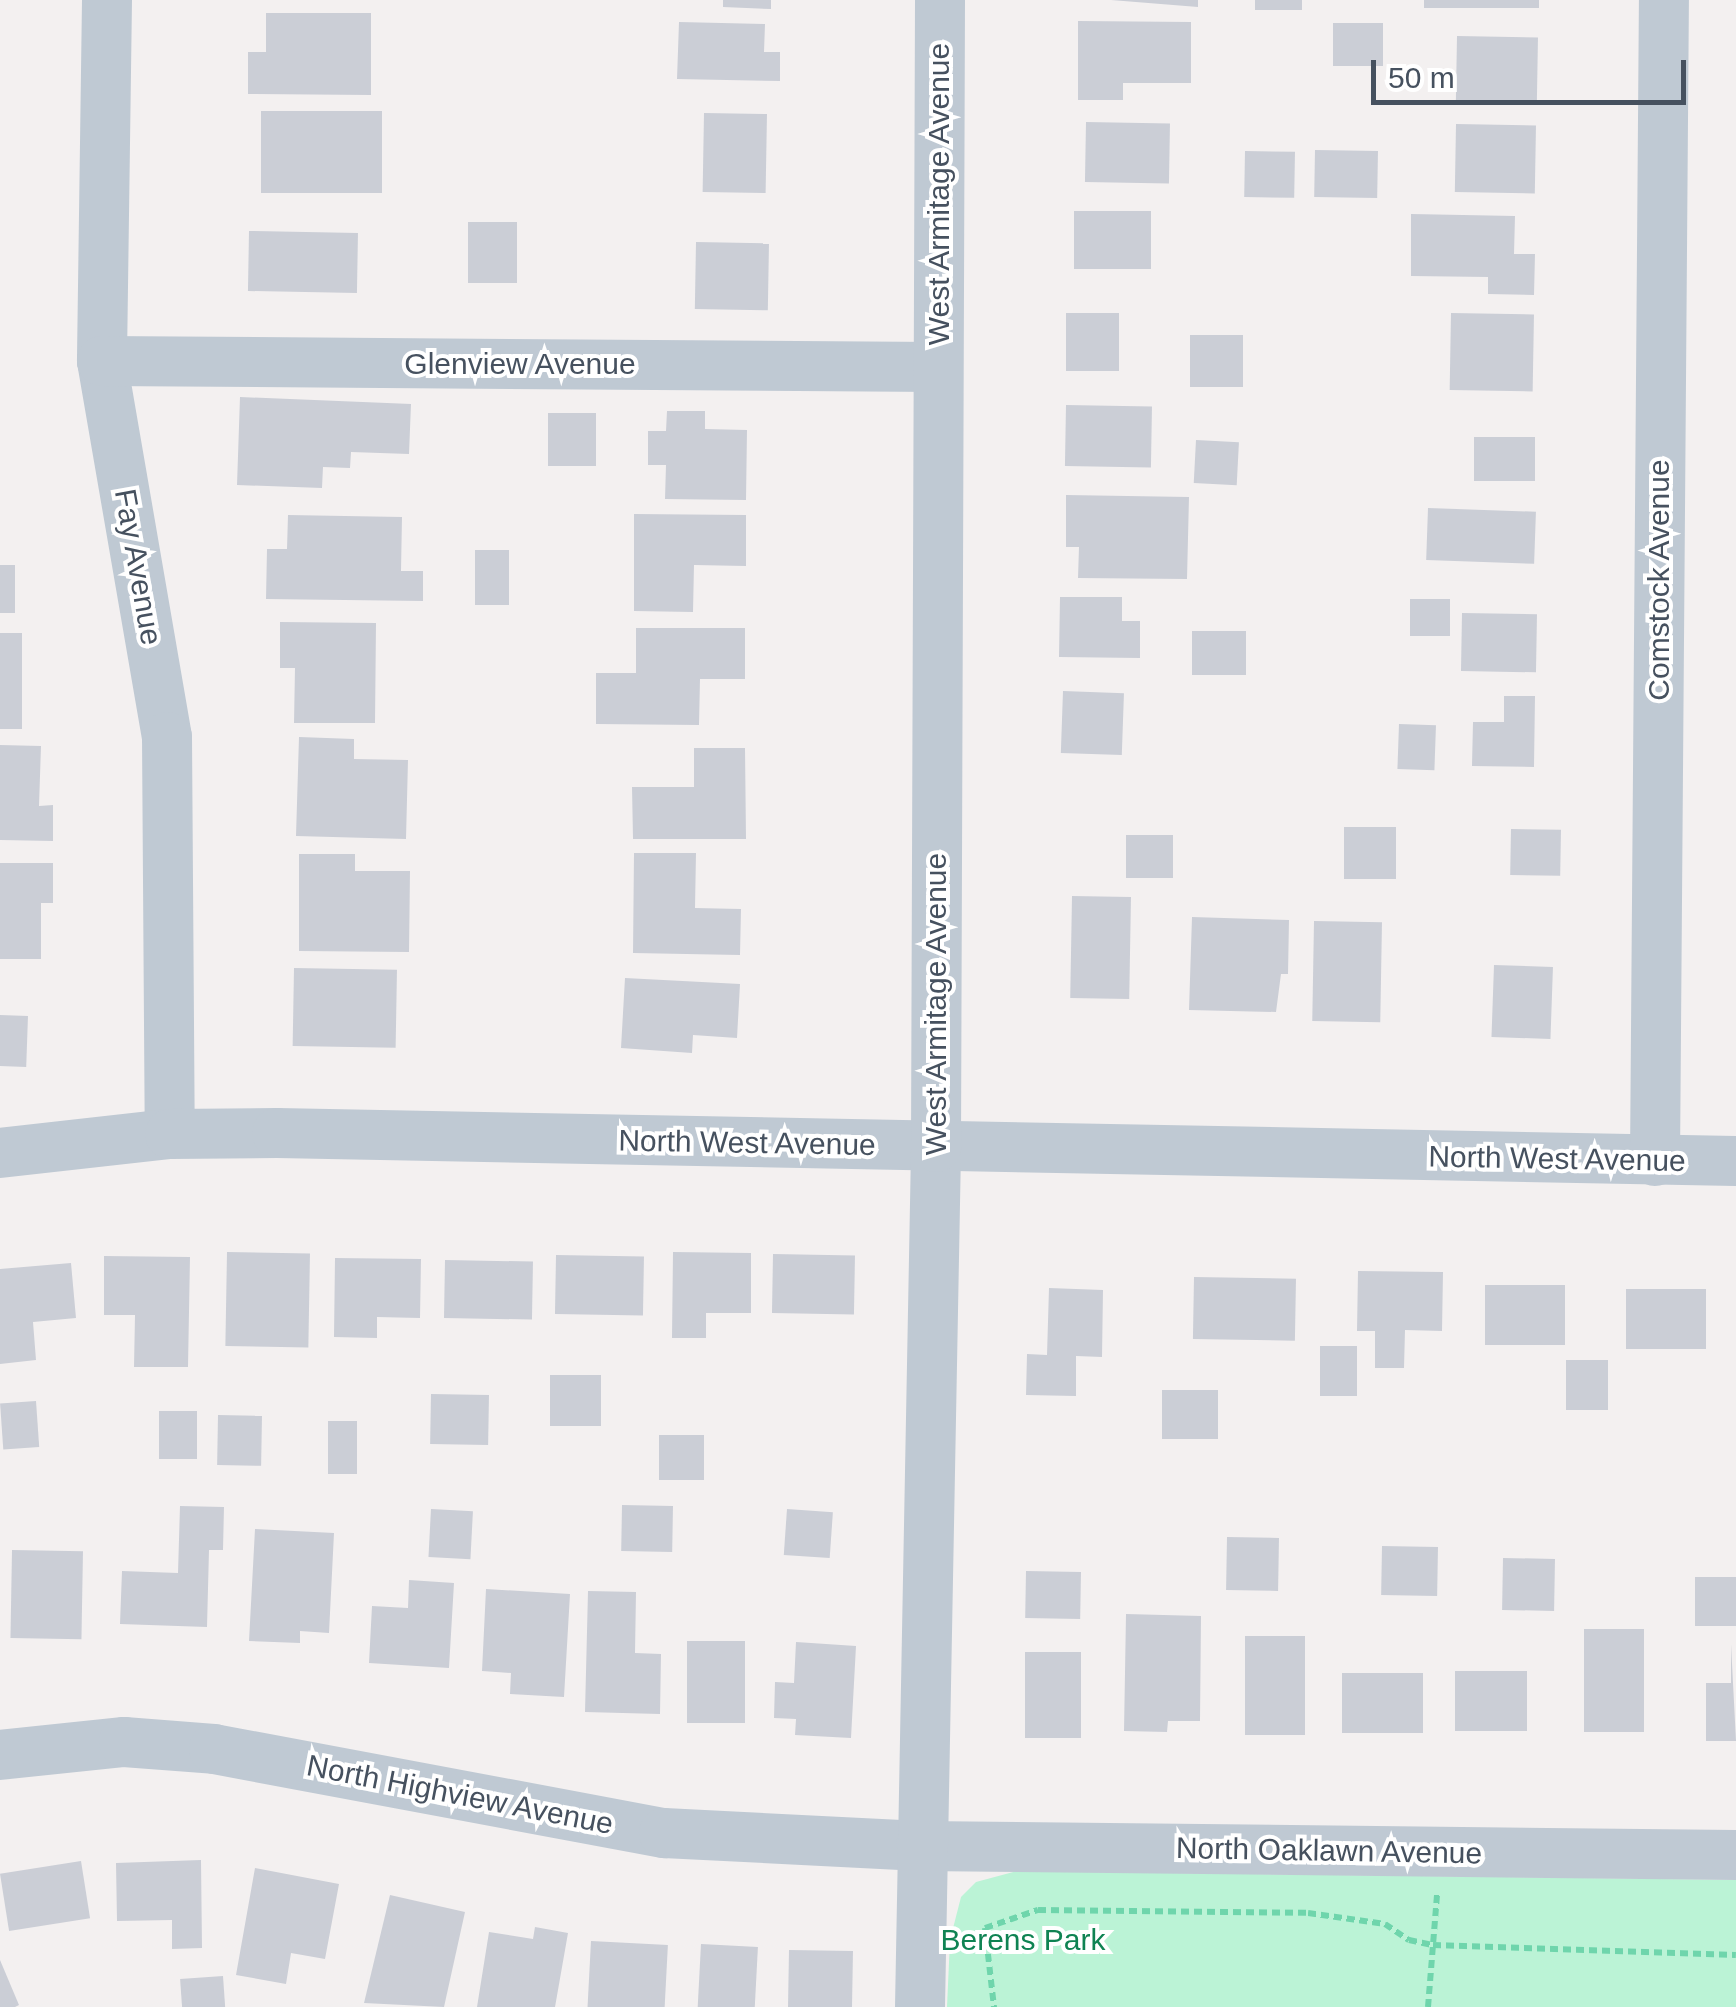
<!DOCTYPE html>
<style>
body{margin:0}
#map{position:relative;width:1736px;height:2007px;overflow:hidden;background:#f3f0f0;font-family:Arial,sans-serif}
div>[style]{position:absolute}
.green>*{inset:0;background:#bbf3d6}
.building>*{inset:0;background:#cbced6;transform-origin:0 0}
.path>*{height:6px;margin-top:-3px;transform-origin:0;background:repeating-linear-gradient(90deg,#6fd5ac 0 8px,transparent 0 13px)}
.street>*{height:50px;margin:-25px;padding:0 25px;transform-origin:25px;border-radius:25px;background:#bfc9d3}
span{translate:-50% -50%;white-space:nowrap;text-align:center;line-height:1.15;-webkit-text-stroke:8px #fff;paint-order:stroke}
.street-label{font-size:30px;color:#46515f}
.park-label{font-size:30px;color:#0f8353}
.scale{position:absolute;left:1371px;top:60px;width:315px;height:45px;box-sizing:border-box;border:5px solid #46515f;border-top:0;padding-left:12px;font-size:30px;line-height:35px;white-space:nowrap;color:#46515f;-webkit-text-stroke:8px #fff;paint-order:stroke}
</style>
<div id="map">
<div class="green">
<i style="clip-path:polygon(1017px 1871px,1736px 1880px,1736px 2007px,947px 2007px,950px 1940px,961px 1897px,976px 1882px)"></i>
</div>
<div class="building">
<i style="clip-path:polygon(723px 0,771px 0,771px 9px,723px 7px)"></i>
<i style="clip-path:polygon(1111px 0,1198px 0,1198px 7px)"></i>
<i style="left:1255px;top:0;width:47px;height:10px"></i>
<i style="left:1424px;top:0;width:115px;height:8px"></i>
<i style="clip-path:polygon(266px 13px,371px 13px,371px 95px,248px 94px,248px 52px,266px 52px)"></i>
<i style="clip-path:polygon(1078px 21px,1191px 22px,1191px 83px,1123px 83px,1123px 100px,1078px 100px)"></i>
<i style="clip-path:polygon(679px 22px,765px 24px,764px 52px,780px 52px,780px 81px,677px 79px)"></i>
<i style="left:1333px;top:23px;width:50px;height:43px"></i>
<i style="left:1457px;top:36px;width:81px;height:67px;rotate:1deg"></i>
<i style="left:261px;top:111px;width:121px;height:82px"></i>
<i style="left:704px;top:113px;width:63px;height:79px;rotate:1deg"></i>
<i style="left:1086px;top:122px;width:84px;height:60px;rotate:1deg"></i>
<i style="left:1456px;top:124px;width:80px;height:68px;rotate:1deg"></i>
<i style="left:1315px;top:150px;width:63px;height:47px;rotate:1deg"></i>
<i style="left:1245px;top:151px;width:50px;height:46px;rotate:1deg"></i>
<i style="left:1074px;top:211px;width:77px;height:58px"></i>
<i style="clip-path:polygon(1411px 214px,1515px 216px,1514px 254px,1535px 254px,1534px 295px,1488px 294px,1488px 277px,1411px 276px)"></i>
<i style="left:468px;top:222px;width:49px;height:61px"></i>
<i style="left:249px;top:231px;width:109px;height:60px;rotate:1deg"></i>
<i style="left:696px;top:242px;width:73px;height:67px;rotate:1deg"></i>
<i style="left:1066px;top:313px;width:53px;height:58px"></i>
<i style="left:1451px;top:313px;width:83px;height:77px;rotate:1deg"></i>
<i style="left:1190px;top:335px;width:53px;height:52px"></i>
<i style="clip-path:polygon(240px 397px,411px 404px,409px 454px,351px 452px,350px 468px,323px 467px,322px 488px,237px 485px)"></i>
<i style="left:1066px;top:405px;width:86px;height:61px;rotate:1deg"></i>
<i style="clip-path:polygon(667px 411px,705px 411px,705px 429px,747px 430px,746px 500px,665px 499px,666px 465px,648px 465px,648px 431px,666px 431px)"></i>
<i style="left:548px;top:413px;width:48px;height:53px"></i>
<i style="left:1474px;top:437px;width:61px;height:44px"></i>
<i style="left:1196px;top:440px;width:43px;height:43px;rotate:3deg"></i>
<i style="clip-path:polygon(1066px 495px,1189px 497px,1187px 579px,1078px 578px,1079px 547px,1066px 547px)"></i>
<i style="left:1428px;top:508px;width:108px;height:52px;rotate:2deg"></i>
<i style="clip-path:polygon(634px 514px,746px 515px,746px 566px,694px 565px,693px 612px,634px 611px)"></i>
<i style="clip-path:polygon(288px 515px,402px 517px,401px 571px,423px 571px,423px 601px,266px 599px,267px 549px,287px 549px)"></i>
<i style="left:475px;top:550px;width:34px;height:55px"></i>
<i style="left:0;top:565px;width:15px;height:48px"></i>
<i style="clip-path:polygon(1060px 597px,1122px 597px,1122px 621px,1140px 621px,1140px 658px,1059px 657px)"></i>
<i style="left:1450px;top:599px;width:37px;height:40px;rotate:90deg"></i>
<i style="left:1462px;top:613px;width:75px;height:58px;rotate:1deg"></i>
<i style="clip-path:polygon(280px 622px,376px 623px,375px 723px,294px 723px,295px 668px,280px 668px)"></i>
<i style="clip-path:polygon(636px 628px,745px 628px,745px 679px,700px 679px,699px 725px,596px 724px,596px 673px,636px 673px)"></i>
<i style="left:1192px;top:631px;width:54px;height:44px"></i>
<i style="left:0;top:633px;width:22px;height:96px"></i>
<i style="left:1063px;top:691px;width:61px;height:62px;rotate:2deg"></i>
<i style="clip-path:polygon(1504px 696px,1535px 696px,1534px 767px,1472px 766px,1473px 722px,1504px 722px)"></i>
<i style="left:1399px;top:724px;width:37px;height:45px;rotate:2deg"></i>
<i style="clip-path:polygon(299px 737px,354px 739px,354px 759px,408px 760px,406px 839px,296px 836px)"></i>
<i style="clip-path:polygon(0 745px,41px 746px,39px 806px,53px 805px,53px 841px,0 840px)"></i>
<i style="clip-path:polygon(694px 748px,745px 748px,746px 839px,633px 839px,632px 787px,694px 787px)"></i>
<i style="left:1396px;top:827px;width:52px;height:52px;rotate:90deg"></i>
<i style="left:1511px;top:829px;width:50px;height:46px;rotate:1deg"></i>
<i style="left:1126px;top:835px;width:47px;height:43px"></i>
<i style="clip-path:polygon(634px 853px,696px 853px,695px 908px,741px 909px,740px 955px,633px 953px)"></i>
<i style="clip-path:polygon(299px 854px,355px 854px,355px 871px,410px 871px,409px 952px,299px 951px)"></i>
<i style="clip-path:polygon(0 863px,53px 863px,53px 903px,41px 903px,41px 959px,0 959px)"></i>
<i style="left:1072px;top:896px;width:59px;height:102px;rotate:1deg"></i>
<i style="clip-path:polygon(1192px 917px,1289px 920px,1288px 974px,1281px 974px,1276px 1012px,1189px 1010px)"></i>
<i style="left:1314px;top:921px;width:68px;height:100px;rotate:1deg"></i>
<i style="left:1494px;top:965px;width:59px;height:72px;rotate:2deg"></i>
<i style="left:294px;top:968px;width:103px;height:78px;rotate:1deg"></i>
<i style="clip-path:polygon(625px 978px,740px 984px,737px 1038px,693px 1035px,692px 1053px,621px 1048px)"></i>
<i style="left:0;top:1015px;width:28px;height:51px;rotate:2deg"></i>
<i style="left:227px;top:1252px;width:83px;height:94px;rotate:1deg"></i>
<i style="clip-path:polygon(673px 1252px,751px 1253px,751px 1313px,706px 1313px,706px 1338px,672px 1338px)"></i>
<i style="left:773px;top:1254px;width:82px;height:59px;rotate:1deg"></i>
<i style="left:556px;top:1255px;width:88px;height:59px;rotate:1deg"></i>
<i style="clip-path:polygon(104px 1256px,190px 1257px,188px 1367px,134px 1367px,135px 1315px,104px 1315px)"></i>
<i style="clip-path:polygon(335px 1258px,421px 1259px,420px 1318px,377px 1317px,377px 1338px,334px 1337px)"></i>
<i style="left:445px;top:1260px;width:88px;height:58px;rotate:1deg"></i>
<i style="clip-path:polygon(71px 1263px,76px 1318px,33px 1322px,36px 1360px,0 1364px,0 1269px)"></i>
<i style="clip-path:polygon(1358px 1271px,1443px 1272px,1442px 1331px,1405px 1330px,1404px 1368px,1375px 1368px,1375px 1331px,1357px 1331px)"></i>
<i style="left:1194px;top:1277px;width:102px;height:62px;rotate:1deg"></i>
<i style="left:1485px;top:1285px;width:80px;height:60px"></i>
<i style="clip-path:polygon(1049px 1288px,1103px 1290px,1102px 1357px,1076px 1356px,1076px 1396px,1026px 1395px,1027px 1354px,1047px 1355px)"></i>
<i style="left:1626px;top:1289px;width:80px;height:60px"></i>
<i style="left:1320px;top:1346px;width:37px;height:50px"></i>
<i style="left:1566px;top:1360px;width:42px;height:50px"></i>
<i style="left:550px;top:1375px;width:51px;height:51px"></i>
<i style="left:1162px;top:1390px;width:56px;height:49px"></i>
<i style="left:431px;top:1394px;width:58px;height:50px;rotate:1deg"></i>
<i style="left:36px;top:1401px;width:46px;height:36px;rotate:86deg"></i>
<i style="left:159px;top:1411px;width:38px;height:48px"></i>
<i style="left:218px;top:1415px;width:44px;height:50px;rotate:1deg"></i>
<i style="left:328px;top:1421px;width:29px;height:53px"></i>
<i style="left:659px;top:1435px;width:45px;height:45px"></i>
<i style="left:622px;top:1505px;width:51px;height:46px;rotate:1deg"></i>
<i style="clip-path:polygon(180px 1506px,224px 1507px,223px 1550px,209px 1550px,207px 1627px,120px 1624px,122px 1571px,178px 1573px)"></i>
<i style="left:431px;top:1509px;width:42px;height:48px;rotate:3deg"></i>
<i style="left:787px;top:1509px;width:46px;height:46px;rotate:4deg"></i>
<i style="clip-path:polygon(255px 1529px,334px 1533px,329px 1633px,300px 1631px,300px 1643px,249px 1641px)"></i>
<i style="left:1227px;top:1537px;width:52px;height:53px;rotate:1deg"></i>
<i style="left:1382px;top:1546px;width:56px;height:49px;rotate:1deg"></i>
<i style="left:12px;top:1550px;width:71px;height:88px;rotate:1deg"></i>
<i style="left:1503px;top:1558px;width:52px;height:52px;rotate:1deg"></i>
<i style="left:1026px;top:1571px;width:55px;height:47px;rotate:1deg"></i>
<i style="left:1695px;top:1577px;width:41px;height:49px"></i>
<i style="clip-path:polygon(409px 1580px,454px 1583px,449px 1668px,369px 1663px,372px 1606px,408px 1608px)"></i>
<i style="clip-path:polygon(486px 1589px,570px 1594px,564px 1697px,510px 1694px,511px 1673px,482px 1671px)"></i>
<i style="clip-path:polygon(588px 1591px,636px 1592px,635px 1653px,661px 1654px,660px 1714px,585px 1712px)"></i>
<i style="clip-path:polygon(1126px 1614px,1201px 1616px,1200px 1721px,1168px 1721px,1167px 1732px,1124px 1731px)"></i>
<i style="left:1584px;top:1629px;width:60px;height:103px"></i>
<i style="left:1305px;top:1636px;width:99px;height:60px;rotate:90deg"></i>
<i style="left:687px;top:1641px;width:58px;height:82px"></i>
<i style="clip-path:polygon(796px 1642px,856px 1646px,851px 1738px,795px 1735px,796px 1719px,774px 1718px,775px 1682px,794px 1683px)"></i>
<i style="clip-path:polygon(1731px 1644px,1736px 1741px,1706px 1741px,1706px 1683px,1731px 1683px)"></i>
<i style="left:1025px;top:1652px;width:56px;height:86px"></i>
<i style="left:1455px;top:1671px;width:72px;height:60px"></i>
<i style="left:1342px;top:1673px;width:81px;height:60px"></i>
<i style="clip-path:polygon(201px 1860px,202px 1948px,172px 1949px,172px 1920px,117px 1921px,116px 1863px)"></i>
<i style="left:81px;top:1861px;width:58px;height:82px;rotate:81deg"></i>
<i style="clip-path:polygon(255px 1868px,339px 1884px,325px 1959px,291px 1953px,286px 1984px,236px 1975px)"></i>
<i style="clip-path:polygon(390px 1895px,465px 1912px,444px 2007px,364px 2003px)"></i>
<i style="clip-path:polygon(535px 1927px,568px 1933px,555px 2007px,477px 2007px,489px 1932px,533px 1939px)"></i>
<i style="left:591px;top:1941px;width:77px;height:66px;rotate:3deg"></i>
<i style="left:701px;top:1944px;width:57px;height:63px;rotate:3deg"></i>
<i style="left:789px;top:1950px;width:64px;height:57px;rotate:1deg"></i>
<i style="clip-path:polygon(0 1960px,19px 2005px,15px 2007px,0 2007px)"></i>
<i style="left:223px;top:1976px;width:31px;height:43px;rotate:86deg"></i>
</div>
<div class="path">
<i style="left:985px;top:1928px;width:56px;rotate:-18.8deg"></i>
<i style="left:1038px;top:1910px;width:270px;rotate:0.6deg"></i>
<i style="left:1308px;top:1913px;width:78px;rotate:8.1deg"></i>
<i style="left:1385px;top:1924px;width:29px;rotate:34deg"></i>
<i style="left:1409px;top:1940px;width:25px;rotate:12deg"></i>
<i style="left:1433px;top:1945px;width:303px;rotate:1.9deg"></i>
<i style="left:985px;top:1928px;width:80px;rotate:83.5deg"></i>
<i style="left:1428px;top:2007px;width:113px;rotate:-85.4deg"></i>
</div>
<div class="street">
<i style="left:107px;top:0;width:361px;rotate:90.8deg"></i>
<i style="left:102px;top:361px;width:382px;rotate:80.2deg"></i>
<i style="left:167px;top:737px;width:397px;rotate:89.6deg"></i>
<i style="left:102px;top:361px;width:835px;rotate:0.41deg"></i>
<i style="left:0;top:1153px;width:171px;rotate:-6.4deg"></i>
<i style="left:170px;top:1134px;width:107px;rotate:-0.5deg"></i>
<i style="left:277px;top:1133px;width:1459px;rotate:1.1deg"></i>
<i style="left:1655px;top:1161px;width:1161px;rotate:-89.56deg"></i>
<i style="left:0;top:1755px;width:125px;rotate:-6deg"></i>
<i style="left:124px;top:1742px;width:90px;rotate:4.4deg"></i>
<i style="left:214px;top:1749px;width:458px;rotate:10.6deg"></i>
<i style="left:664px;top:1833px;width:257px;rotate:2.9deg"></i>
<i style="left:921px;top:1846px;width:815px;rotate:0.63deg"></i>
<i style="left:920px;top:2007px;width:860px;rotate:-88.93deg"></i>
<i style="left:936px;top:1147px;width:1147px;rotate:-89.8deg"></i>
</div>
<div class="street-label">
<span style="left:939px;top:194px;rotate:-90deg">West Armitage Avenue</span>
<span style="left:520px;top:364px">Glenview Avenue</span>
<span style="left:138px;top:567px;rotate:80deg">Fay Avenue</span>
<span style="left:1659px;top:580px;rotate:-90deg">Comstock Avenue</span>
<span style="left:936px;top:1004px;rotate:-90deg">West Armitage Avenue</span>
<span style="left:747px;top:1143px;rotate:1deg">North West Avenue</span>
<span style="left:1557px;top:1159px;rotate:1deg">North West Avenue</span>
<span style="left:460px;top:1795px;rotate:11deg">North Highview Avenue</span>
<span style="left:1329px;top:1851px;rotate:1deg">North Oaklawn Avenue</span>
</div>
<div class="park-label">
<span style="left:1023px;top:1940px">Berens Park</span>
</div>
<div class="scale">50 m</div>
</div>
